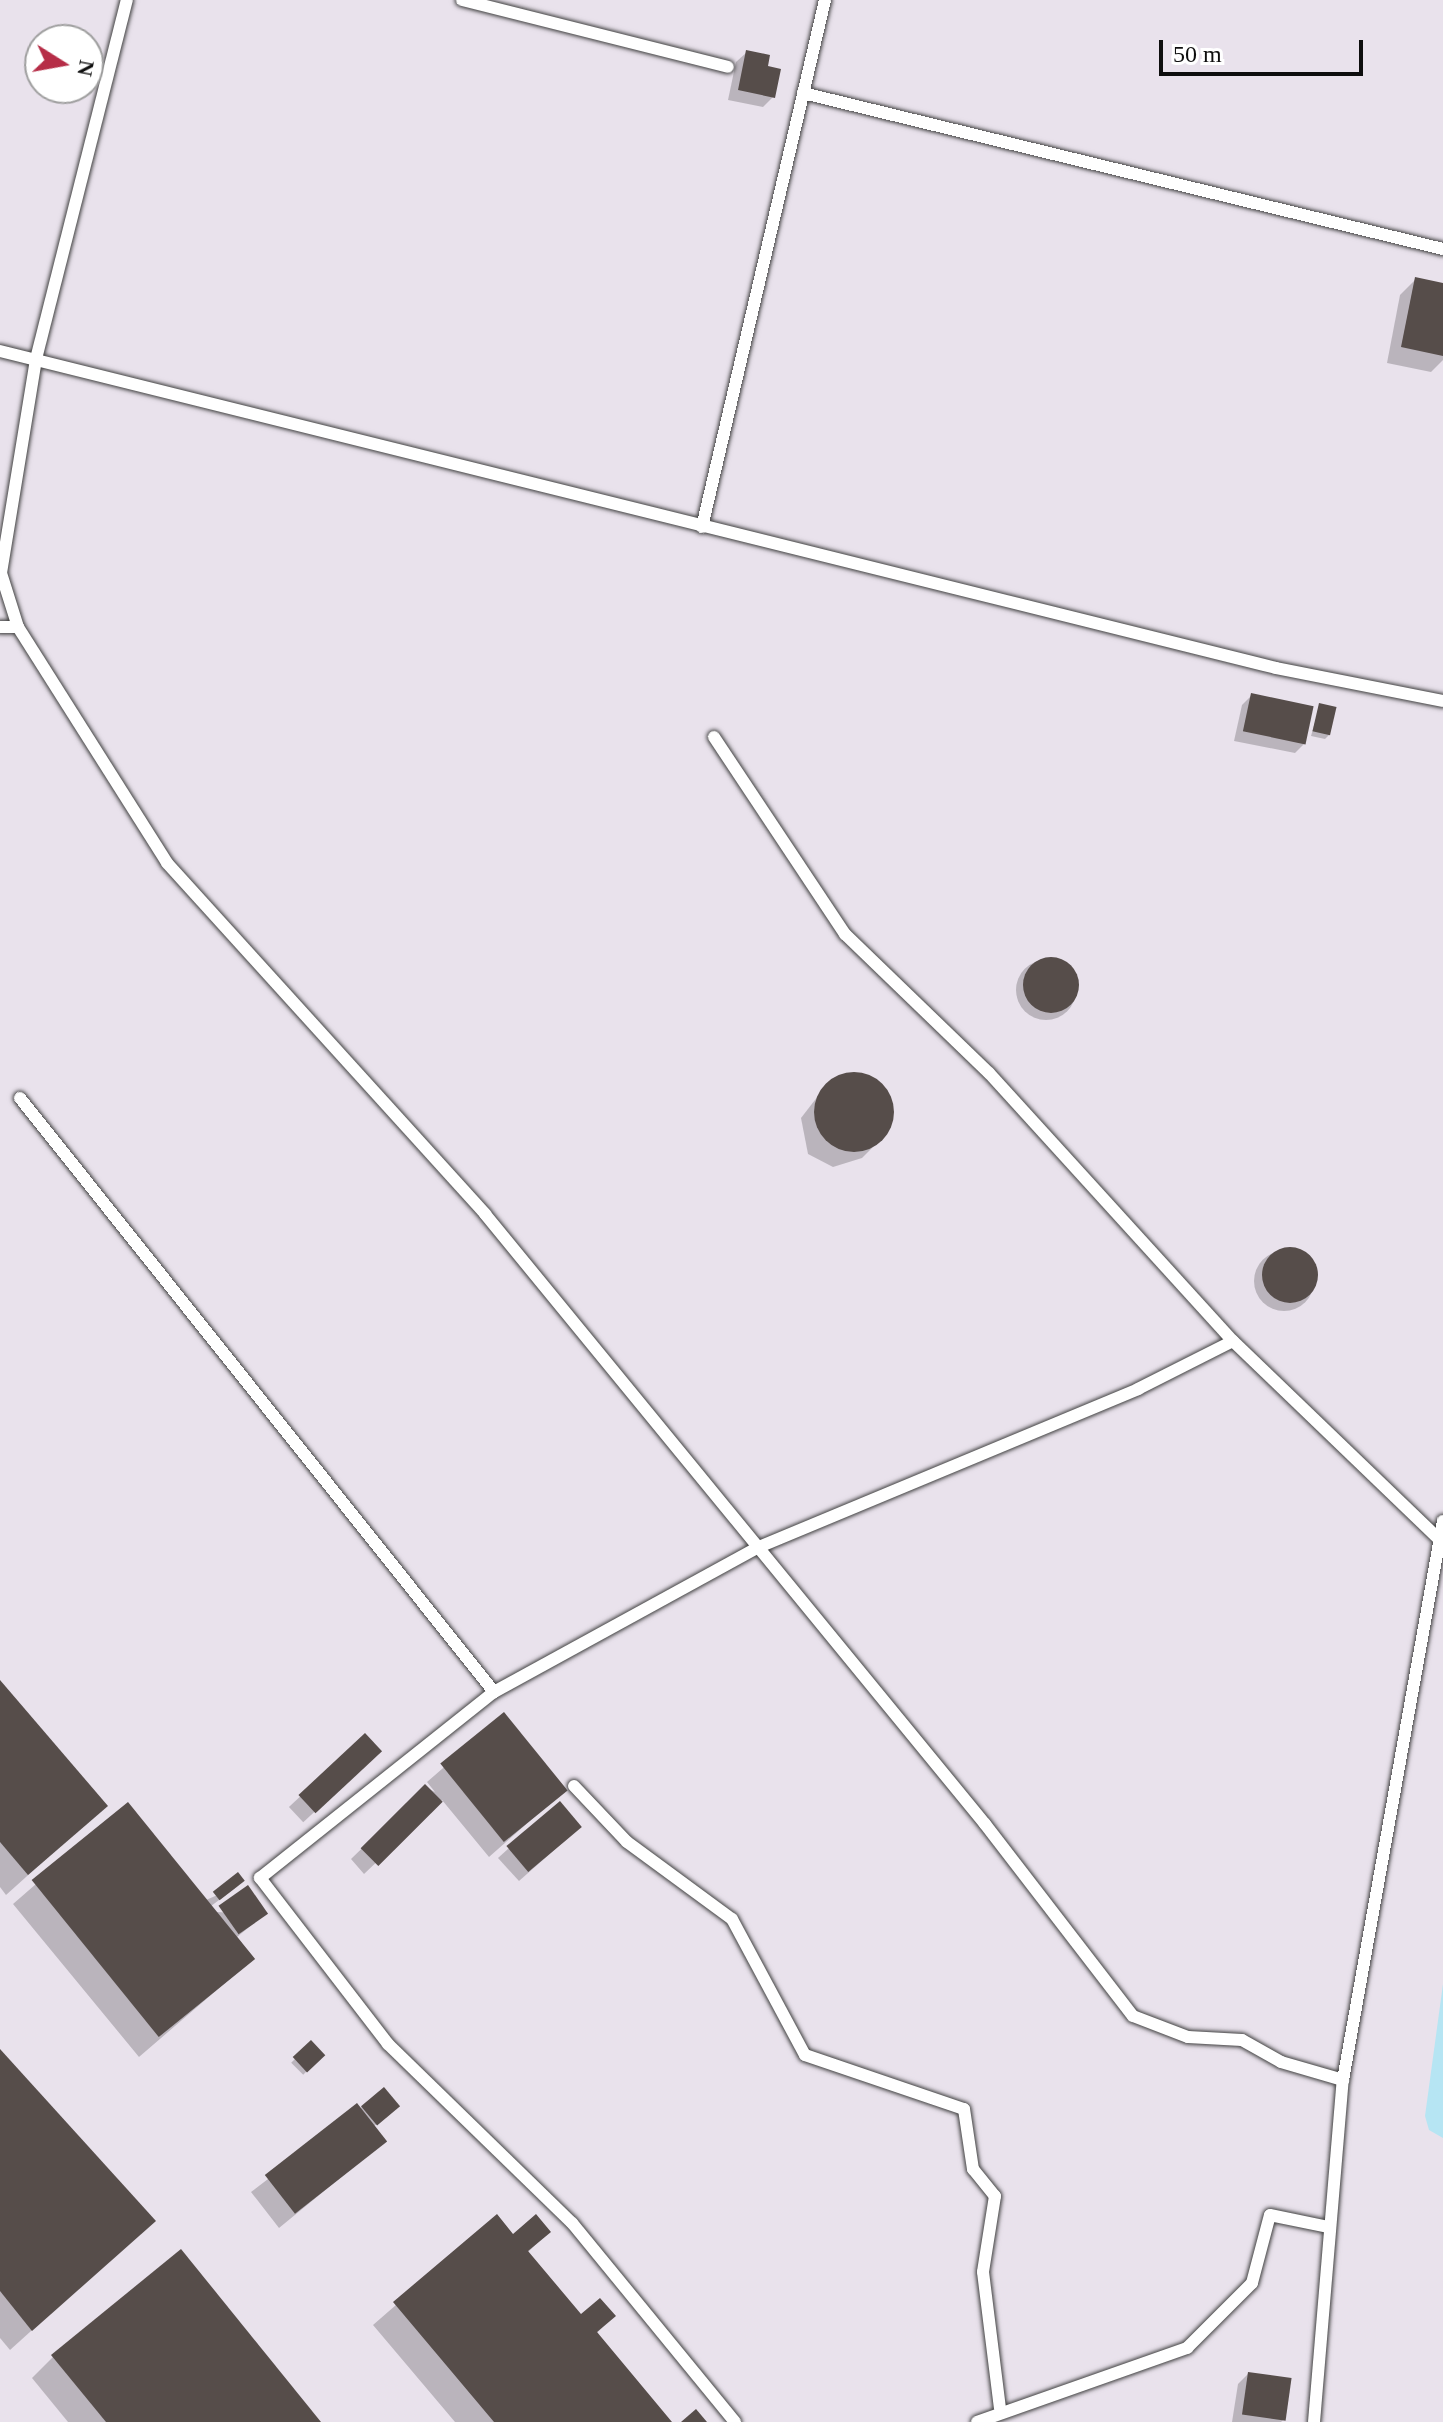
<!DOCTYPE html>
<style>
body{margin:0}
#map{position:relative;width:1443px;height:2422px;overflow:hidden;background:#fef9ef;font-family:"Times New Roman",serif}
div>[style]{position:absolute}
.industrial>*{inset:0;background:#e9e2ec}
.water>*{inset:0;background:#b6e5f3}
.shadow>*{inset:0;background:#0003;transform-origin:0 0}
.round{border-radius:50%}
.building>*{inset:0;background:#564d4a;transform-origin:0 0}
.roads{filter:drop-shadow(0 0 2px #414141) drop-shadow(0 0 2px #414141)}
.service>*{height:12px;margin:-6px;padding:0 6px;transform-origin:6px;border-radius:6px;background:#fff}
span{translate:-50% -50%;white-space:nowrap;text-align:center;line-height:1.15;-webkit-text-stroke:8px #fff;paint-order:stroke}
.north{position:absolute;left:24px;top:24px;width:80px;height:80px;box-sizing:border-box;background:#fff;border:2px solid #9f9f9f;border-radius:50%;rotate:101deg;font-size:22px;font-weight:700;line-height:32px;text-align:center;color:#0e0e0e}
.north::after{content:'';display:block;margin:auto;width:28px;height:36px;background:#b62d47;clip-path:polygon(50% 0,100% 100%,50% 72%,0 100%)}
.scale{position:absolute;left:1159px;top:40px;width:204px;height:36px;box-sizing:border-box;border:4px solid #0e0e0e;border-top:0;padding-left:10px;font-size:24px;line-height:28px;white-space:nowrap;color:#0e0e0e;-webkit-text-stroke:6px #fff;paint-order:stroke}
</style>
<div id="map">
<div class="industrial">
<i style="clip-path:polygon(evenodd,0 0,1443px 0,1443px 2422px,0 2422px,0 0,40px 40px,88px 40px,88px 88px,40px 88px,40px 40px)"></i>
</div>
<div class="water">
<i style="clip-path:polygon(1443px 1984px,1443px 2138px,1429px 2130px,1425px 2116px)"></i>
</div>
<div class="shadow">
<i style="clip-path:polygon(747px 52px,765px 68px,773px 97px,763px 107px,728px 100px,736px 62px)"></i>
<i style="clip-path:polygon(1416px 279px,1443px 285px,1443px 360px,1431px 372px,1387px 363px,1400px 295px)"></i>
<i style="clip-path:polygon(1252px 695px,1305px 743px,1295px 753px,1234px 741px,1242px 705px)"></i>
<i style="clip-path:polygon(1320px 705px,1330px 734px,1325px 739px,1311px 736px)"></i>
<i class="round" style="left:1016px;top:960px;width:60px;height:60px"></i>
<i style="clip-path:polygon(869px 1078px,888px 1096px,890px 1124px,878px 1142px,862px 1158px,833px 1167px,808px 1154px,801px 1118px,818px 1096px,834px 1080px)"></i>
<i class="round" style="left:1254px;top:1251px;width:60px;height:60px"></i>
<i style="clip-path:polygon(0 1686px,105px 1806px,6px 1895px,0 1887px)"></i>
<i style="clip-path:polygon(504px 1715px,566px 1789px,489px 1857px,442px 1800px,364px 1874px,351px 1859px,425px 1787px,435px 1792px,427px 1782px)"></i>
<i style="left:365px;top:1736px;width:21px;height:104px;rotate:47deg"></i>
<i style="clip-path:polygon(128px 1804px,206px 1900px,238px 1886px,211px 1906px,216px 1912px,265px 1914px,237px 1937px,254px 1958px,139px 2057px,13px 1904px)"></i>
<i style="clip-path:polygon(569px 1837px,519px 1881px,498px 1858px,509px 1848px)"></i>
<i style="left:311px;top:2043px;width:17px;height:28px;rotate:45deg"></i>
<i style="clip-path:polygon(0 2052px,153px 2221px,10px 2350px,0 2338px)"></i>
<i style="clip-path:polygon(384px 2090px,393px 2111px,373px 2127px,384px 2142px,279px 2228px,251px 2192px)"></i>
<i style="clip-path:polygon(497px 2217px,513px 2236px,549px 2232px,527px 2253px,581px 2317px,613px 2316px,596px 2334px,669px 2422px,455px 2422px,373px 2325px)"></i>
<i style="clip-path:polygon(53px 2357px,319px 2422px,68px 2422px,32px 2378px)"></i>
<i style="clip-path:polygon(1248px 2374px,1283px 2420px,1281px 2422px,1232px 2422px,1238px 2384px)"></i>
</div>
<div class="building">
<i style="clip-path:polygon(746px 50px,770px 55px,768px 66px,781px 69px,775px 98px,738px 90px)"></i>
<i style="clip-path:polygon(1415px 277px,1443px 283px,1443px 356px,1401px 347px)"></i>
<i style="left:1251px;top:693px;width:64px;height:39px;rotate:12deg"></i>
<i style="left:1319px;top:703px;width:18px;height:29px;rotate:13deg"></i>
<i class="round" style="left:1023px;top:957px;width:56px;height:56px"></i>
<i class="round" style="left:814px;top:1072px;width:80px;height:80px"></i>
<i class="round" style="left:1262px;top:1247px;width:56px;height:56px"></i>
<i style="clip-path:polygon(0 1680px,108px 1806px,28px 1875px,0 1842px)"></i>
<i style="left:504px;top:1712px;width:101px;height:82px;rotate:51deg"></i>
<i style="left:365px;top:1733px;width:25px;height:91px;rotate:47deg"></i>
<i style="left:425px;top:1784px;width:25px;height:91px;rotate:45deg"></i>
<i style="left:560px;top:1801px;width:34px;height:70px;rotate:50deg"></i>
<i style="left:128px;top:1802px;width:202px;height:124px;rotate:51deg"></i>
<i style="left:238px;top:1872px;width:11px;height:32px;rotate:52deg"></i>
<i style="left:248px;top:1885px;width:35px;height:36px;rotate:55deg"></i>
<i style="left:311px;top:2040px;width:21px;height:25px;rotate:47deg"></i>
<i style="clip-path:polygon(0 2049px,156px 2221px,32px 2331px,0 2291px)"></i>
<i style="left:384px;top:2087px;width:25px;height:30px;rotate:50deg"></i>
<i style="left:357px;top:2103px;width:49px;height:117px;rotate:52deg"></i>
<i style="clip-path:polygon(497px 2214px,513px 2234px,536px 2214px,551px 2232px,528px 2251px,581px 2314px,600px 2298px,616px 2316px,597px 2332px,672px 2422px,494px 2422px,393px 2302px)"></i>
<i style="clip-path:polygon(181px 2249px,321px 2422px,106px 2422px,51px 2355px)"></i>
<i style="left:1248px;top:2372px;width:44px;height:43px;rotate:8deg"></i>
<i style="clip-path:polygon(696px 2409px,707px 2422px,681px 2422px)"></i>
</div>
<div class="roads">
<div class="service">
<i style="left:462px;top:0;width:274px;rotate:14.1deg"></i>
<i style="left:803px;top:93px;width:659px;rotate:13.7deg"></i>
<i style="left:0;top:351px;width:1315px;rotate:13.95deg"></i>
<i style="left:1276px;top:668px;width:170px;rotate:11.2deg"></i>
<i style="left:702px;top:527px;width:541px;rotate:-76.86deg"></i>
<i style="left:0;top:627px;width:18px"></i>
<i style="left:18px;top:627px;width:279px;rotate:57.7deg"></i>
<i style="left:167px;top:863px;width:474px;rotate:47.8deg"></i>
<i style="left:485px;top:1214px;width:789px;rotate:50.66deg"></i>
<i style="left:985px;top:1824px;width:242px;rotate:52.4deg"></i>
<i style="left:1133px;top:2016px;width:59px;rotate:20.9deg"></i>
<i style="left:1188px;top:2037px;width:54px;rotate:3.2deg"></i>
<i style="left:1242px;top:2040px;width:45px;rotate:29.4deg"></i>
<i style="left:1281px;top:2062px;width:65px;rotate:16.2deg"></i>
<i style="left:18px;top:627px;width:57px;rotate:-107.5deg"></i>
<i style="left:1px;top:573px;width:217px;rotate:-80.7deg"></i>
<i style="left:36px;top:359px;width:370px;rotate:-75.8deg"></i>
<i style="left:714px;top:737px;width:237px;rotate:56.4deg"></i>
<i style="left:845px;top:934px;width:200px;rotate:44deg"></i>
<i style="left:989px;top:1073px;width:362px;rotate:47.7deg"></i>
<i style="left:1233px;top:1341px;width:291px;rotate:43.9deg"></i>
<i style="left:20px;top:1098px;width:760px;rotate:51.41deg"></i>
<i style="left:574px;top:1786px;width:77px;rotate:46.6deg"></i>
<i style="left:627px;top:1842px;width:130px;rotate:36.3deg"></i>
<i style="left:732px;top:1919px;width:154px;rotate:61.8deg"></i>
<i style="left:805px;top:2055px;width:168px;rotate:18.8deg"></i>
<i style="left:964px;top:2109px;width:61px;rotate:81.5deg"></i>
<i style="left:973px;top:2169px;width:35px;rotate:51deg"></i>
<i style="left:995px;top:2196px;width:77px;rotate:99deg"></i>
<i style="left:983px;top:2272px;width:137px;rotate:82.9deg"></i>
<i style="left:735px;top:2422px;width:257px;rotate:-129.3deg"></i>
<i style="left:572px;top:2223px;width:257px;rotate:-135.8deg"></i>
<i style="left:388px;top:2044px;width:210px;rotate:-127.6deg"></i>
<i style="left:260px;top:1878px;width:299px;rotate:-38.5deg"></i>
<i style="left:494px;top:1692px;width:302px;rotate:-28.7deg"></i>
<i style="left:759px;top:1547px;width:411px;rotate:-22.6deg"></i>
<i style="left:1138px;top:1389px;width:106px;rotate:-26.8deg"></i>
<i style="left:977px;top:2422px;width:223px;rotate:-19.4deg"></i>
<i style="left:1187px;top:2348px;width:92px;rotate:-45deg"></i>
<i style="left:1252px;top:2283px;width:70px;rotate:-75.2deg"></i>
<i style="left:1270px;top:2215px;width:59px;rotate:11.7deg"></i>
<i style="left:1314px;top:2422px;width:343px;rotate:-85.2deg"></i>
<i style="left:1343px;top:2080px;width:568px;rotate:-79.86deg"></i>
</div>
</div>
<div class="north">N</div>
<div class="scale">50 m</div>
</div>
